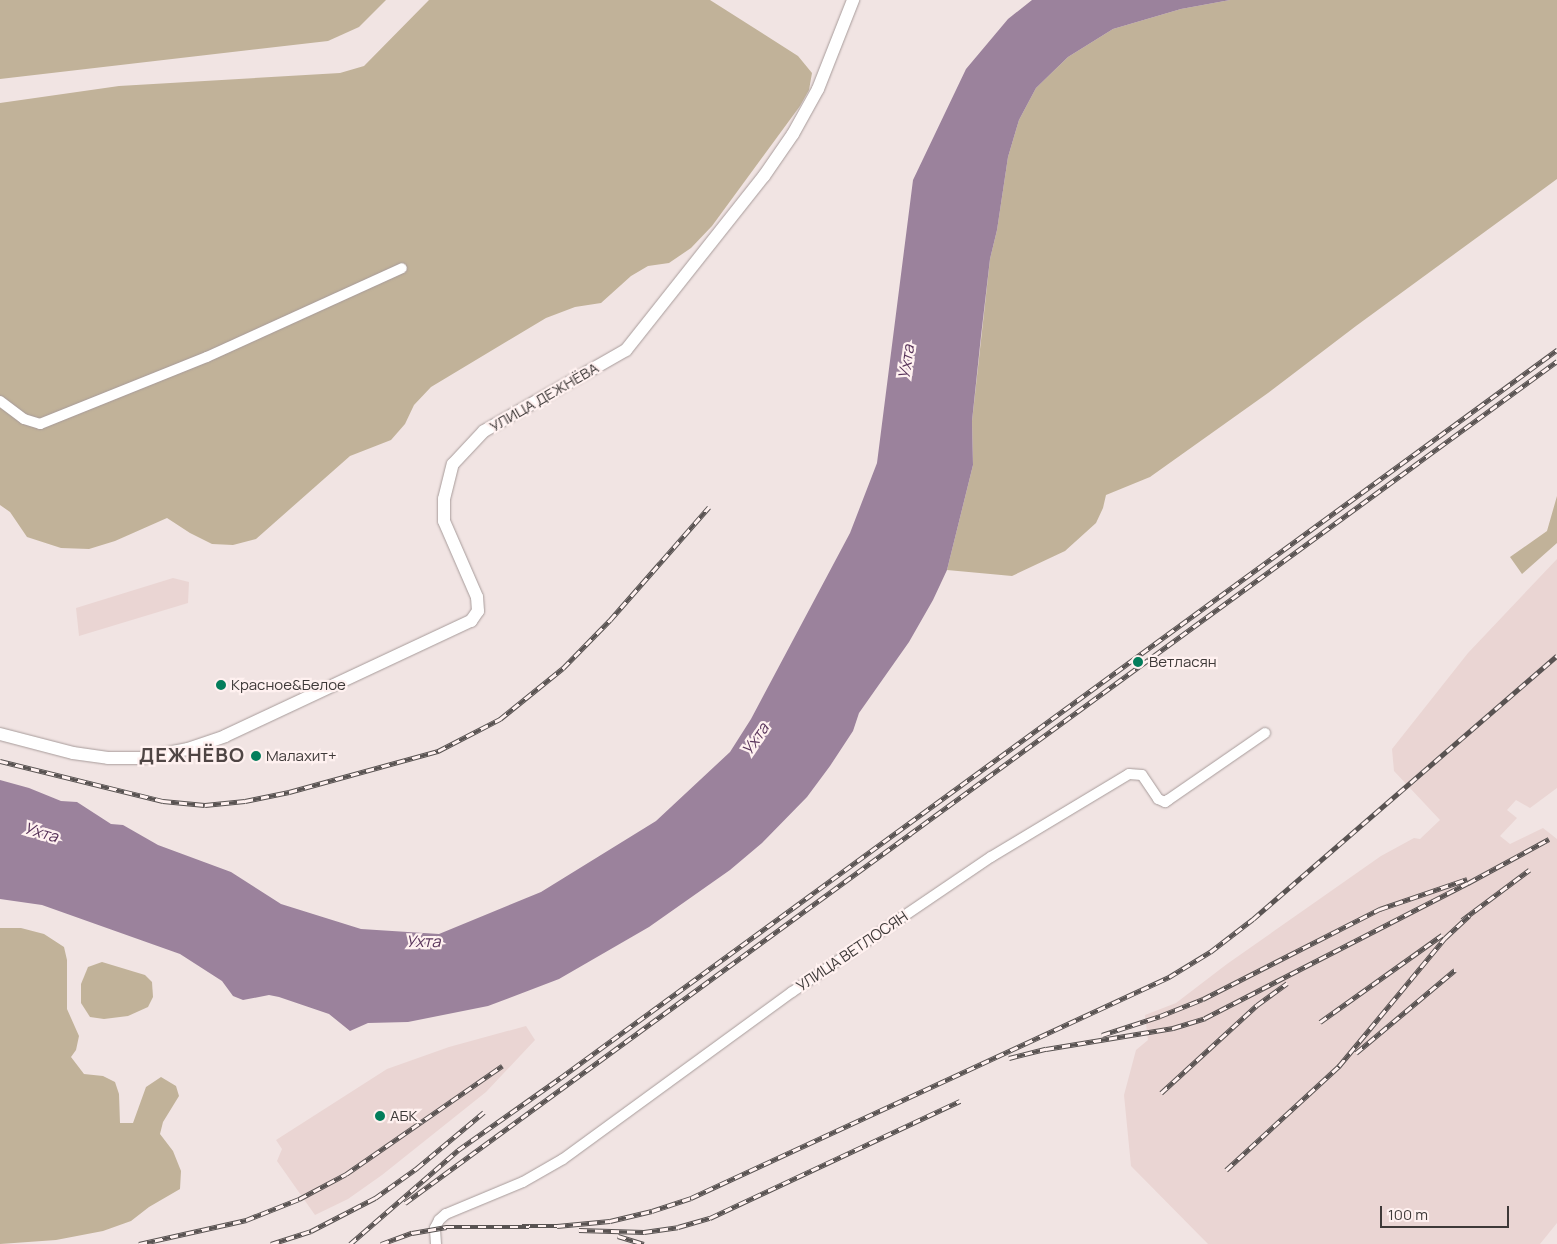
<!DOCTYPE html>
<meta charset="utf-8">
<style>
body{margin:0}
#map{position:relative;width:1557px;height:1244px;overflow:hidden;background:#f1e4e3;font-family:Manrope,sans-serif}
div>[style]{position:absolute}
.built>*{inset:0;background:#ead5d3}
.green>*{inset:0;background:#c1b299}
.water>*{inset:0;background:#9b829c}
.roads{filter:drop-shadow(0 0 1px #a79b9a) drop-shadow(0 0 1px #a79b9a)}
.minor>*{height:10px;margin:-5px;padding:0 5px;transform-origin:5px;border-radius:5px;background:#fff}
.tertiary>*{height:12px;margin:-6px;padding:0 6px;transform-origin:6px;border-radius:6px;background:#fff}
.rail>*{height:4.5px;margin-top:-2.25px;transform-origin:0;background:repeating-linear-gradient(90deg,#fff1f0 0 8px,#595352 0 16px);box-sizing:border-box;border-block:1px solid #595352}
.dots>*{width:14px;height:14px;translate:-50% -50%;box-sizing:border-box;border:2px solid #fff1f0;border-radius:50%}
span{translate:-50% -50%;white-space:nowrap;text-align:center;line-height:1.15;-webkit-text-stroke:4.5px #fff1f0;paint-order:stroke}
.street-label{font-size:15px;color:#3e3938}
.poi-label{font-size:15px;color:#3e3938}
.left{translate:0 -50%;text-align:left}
.water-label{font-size:16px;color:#58335a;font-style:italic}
.district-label{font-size:20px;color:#4f4544;font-weight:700;letter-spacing:1px}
.scale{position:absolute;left:1380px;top:1206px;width:129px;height:22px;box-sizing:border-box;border:2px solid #3e3938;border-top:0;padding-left:6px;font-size:15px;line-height:18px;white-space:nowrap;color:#3e3938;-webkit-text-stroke:4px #fff1f0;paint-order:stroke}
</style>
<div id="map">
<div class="built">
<i style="clip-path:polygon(1557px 559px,1557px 788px,1530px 808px,1516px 800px,1507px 810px,1517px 818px,1500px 836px,1510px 844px,1543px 828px,1557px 839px,1557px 1223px,1540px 1244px,1208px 1244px,1131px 1166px,1124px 1095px,1136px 1050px,1148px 1040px,1145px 1015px,1176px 1003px,1227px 964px,1381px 856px,1414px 838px,1420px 839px,1440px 820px,1394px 771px,1392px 749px,1468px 653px)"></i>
<i style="clip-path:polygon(173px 578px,189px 582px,188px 603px,79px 636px,76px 608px)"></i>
<i style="clip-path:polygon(526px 1026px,535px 1040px,486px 1092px,382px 1175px,348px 1199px,315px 1215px,277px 1161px,282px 1149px,276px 1140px,387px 1069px,449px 1047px)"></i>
</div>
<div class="green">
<i style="clip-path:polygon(0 0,386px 0,359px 27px,328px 41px,0 79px)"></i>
<i style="clip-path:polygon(429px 0,710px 0,798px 56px,812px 73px,809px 90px,800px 106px,712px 226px,691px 248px,669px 263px,648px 266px,631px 276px,601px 303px,575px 307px,546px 318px,431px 387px,414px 405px,405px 424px,391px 440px,350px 456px,256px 539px,233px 545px,212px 544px,190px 533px,167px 518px,115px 541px,89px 549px,61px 548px,27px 537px,10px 512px,0 505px,0 103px,119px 86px,340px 73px,364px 66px)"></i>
<i style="clip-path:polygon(1230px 0,1557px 0,1557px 179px,1356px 326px,1268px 393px,1150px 477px,1106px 495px,1103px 508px,1096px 523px,1065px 551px,1012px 576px,947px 570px,973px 465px,972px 421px,990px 259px,997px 230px,1008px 157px,1019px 120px,1036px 88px,1068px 57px,1113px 29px,1181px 9px)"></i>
<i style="clip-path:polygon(1557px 496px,1557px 543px,1522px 574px,1510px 557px,1547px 531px)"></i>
<i style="clip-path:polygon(0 928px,21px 928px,44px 934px,64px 947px,67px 960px,67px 1009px,79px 1036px,76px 1050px,71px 1057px,84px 1074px,103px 1076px,115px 1082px,119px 1094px,120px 1123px,133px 1123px,146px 1087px,161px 1077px,176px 1086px,179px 1096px,163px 1122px,160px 1134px,173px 1151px,181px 1171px,180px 1189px,149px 1207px,131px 1221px,103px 1231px,56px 1240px,0 1244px)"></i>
<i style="clip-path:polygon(102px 962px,145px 975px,152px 982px,153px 997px,148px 1007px,128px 1016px,104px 1019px,90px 1017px,81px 1003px,81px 984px,88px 967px)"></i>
</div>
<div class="water">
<i style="clip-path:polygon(1032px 0,1230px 0,1181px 9px,1113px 29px,1068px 57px,1036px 88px,1019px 120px,1008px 157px,997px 230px,990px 259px,981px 336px,972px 421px,973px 465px,947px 570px,933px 600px,909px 642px,859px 713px,853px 731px,830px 766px,807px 797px,762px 843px,730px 870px,649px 927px,559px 979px,488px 1006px,408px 1022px,368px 1023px,350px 1031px,329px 1014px,279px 997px,269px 995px,243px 1000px,233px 996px,222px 981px,180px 954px,42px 905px,0 899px,0 780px,29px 788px,61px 801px,77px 802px,111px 824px,123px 825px,158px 845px,231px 872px,281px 904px,361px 929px,439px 934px,541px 892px,656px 821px,730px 752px,751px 719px,850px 533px,877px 463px,913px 180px,966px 69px,1008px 19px)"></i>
</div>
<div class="roads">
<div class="minor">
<i style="left:0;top:401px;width:30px;rotate:37deg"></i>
<i style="left:24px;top:419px;width:17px;rotate:17deg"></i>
<i style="left:40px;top:424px;width:180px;rotate:-21.9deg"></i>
<i style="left:207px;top:357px;width:214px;rotate:-24.5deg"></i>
<i style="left:436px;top:1244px;width:16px;rotate:-94deg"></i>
<i style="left:435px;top:1228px;width:9px;rotate:-63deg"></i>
<i style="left:439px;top:1220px;width:9px;rotate:-41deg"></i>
<i style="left:446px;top:1214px;width:83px;rotate:-22.6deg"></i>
<i style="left:523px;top:1182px;width:46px;rotate:-29.9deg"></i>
<i style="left:563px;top:1159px;width:283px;rotate:-36.1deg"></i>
<i style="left:792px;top:992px;width:240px;rotate:-34.2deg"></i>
<i style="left:991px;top:857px;width:161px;rotate:-31deg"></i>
<i style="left:1129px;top:774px;width:13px;rotate:4deg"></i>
<i style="left:1142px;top:775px;width:29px;rotate:56deg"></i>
<i style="left:1158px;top:799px;width:8px;rotate:23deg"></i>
<i style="left:1165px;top:802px;width:4px;rotate:-34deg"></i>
<i style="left:1168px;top:800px;width:118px;rotate:-34.6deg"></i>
</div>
<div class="tertiary">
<i style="left:0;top:734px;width:75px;rotate:14.6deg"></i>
<i style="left:73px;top:753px;width:35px;rotate:8deg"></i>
<i style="left:108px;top:758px;width:34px"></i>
<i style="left:142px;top:758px;width:47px;rotate:-11.1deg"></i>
<i style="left:188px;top:749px;width:39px;rotate:-19deg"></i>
<i style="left:225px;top:736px;width:272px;rotate:-25.1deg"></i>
<i style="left:471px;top:621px;width:12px;rotate:-55deg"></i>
<i style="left:478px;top:611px;width:14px;rotate:-94deg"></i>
<i style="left:477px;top:597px;width:83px;rotate:-113.5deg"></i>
<i style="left:444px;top:521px;width:22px;rotate:-90deg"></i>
<i style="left:444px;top:499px;width:36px;rotate:-76deg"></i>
<i style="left:453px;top:464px;width:45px;rotate:-46.8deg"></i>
<i style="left:484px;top:431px;width:163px;rotate:-29.7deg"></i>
<i style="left:626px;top:350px;width:222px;rotate:-51.6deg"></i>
<i style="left:764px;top:176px;width:51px;rotate:-55.4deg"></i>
<i style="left:793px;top:134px;width:51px;rotate:-60.9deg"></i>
<i style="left:818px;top:89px;width:96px;rotate:-68.5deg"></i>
</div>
</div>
<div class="rail">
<i style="left:0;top:761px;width:168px;rotate:13.8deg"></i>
<i style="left:163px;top:801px;width:42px;rotate:5.4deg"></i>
<i style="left:205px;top:805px;width:40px;rotate:-5.7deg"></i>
<i style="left:245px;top:801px;width:45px;rotate:-11.6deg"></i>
<i style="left:289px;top:792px;width:155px;rotate:-15.4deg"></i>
<i style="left:438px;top:751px;width:70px;rotate:-27.3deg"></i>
<i style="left:500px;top:719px;width:81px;rotate:-39deg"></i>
<i style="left:563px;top:668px;width:67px;rotate:-45.6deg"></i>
<i style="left:610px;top:620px;width:150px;rotate:-48.8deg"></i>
<i style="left:1462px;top:920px;width:84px;rotate:-36.7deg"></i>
<i style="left:1320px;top:1022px;width:150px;rotate:-35.5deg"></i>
<i style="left:1102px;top:1035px;width:61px;rotate:-18.1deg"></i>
<i style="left:1160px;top:1016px;width:46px;rotate:-21.6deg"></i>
<i style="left:1203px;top:999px;width:199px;rotate:-27deg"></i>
<i style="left:1380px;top:909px;width:92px;rotate:-19deg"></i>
<i style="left:1356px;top:1053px;width:129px;rotate:-40deg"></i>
<i style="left:1009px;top:1058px;width:38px;rotate:-14deg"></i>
<i style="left:1046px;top:1049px;width:129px;rotate:-9.4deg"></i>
<i style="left:1173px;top:1028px;width:34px;rotate:-17deg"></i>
<i style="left:1205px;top:1018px;width:296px;rotate:-27.2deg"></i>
<i style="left:1468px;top:883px;width:92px;rotate:-28.5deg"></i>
<i style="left:1161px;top:1093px;width:130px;rotate:-42.5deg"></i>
<i style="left:1257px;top:1005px;width:37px;rotate:-36deg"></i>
<i style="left:1226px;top:1170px;width:154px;rotate:-42.6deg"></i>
<i style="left:1339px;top:1066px;width:166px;rotate:-50.4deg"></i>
<i style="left:1445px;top:938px;width:33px;rotate:-43deg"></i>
<i style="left:405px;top:1203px;width:1427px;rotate:-36.16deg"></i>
<i style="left:522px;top:1226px;width:35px"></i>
<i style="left:557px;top:1226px;width:53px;rotate:-5.4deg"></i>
<i style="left:610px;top:1221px;width:43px;rotate:-13.4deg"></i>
<i style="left:652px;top:1211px;width:41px;rotate:-18.4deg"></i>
<i style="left:691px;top:1198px;width:527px;rotate:-24.81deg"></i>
<i style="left:1169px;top:977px;width:48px;rotate:-31.4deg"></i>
<i style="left:1210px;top:952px;width:54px;rotate:-37.5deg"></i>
<i style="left:1253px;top:919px;width:402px;rotate:-40.9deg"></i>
<i style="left:579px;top:1230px;width:65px;rotate:1.8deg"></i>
<i style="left:644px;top:1232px;width:34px;rotate:-8deg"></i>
<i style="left:678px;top:1227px;width:33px;rotate:-16deg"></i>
<i style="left:710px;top:1218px;width:276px;rotate:-25.1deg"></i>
<i style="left:618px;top:1236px;width:27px;rotate:17deg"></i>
<i style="left:139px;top:1244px;width:110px;rotate:-12.6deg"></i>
<i style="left:246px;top:1220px;width:57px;rotate:-21.6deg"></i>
<i style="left:299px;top:1199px;width:53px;rotate:-28deg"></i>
<i style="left:346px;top:1174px;width:190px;rotate:-34.7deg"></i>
<i style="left:271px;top:1244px;width:42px;rotate:-18deg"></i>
<i style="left:311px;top:1231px;width:72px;rotate:-27.3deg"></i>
<i style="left:375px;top:1198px;width:52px;rotate:-35.5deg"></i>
<i style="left:417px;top:1168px;width:87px;rotate:-39.9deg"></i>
<i style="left:350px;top:1244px;width:143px;rotate:-41deg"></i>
<i style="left:458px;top:1150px;width:125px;rotate:-35.2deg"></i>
<i style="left:560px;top:1078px;width:1235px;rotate:-36.14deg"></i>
<i style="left:381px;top:1244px;width:33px;rotate:-20deg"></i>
<i style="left:412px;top:1233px;width:35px;rotate:-10deg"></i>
<i style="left:446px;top:1227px;width:83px"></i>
</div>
<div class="dots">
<i style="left:1138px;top:662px;background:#037d5b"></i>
<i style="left:221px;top:685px;background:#037d5b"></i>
<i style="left:256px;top:756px;background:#037d5b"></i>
<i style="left:380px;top:1116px;background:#037d5b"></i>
</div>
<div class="street-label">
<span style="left:544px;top:397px;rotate:-30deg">УЛИЦА ДЕЖНЁВА</span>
<span style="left:852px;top:951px;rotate:-34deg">УЛИЦА ВЕТЛОСЯН</span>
</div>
<div class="poi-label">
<span class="left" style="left:1149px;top:662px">Ветласян</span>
<span class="left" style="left:231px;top:685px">Красное&amp;Белое</span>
<span class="left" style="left:266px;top:756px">Малахит+</span>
<span class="left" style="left:390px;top:1116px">АБК</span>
</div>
<div class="water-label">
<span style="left:906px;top:362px;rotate:-82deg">Ухта</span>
<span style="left:755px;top:739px;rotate:-56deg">Ухта</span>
<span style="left:41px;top:832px;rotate:16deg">Ухта</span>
<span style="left:423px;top:941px">Ухта</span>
</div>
<div class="district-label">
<span style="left:192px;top:754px">ДЕЖНЁВО</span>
</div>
<div class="scale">100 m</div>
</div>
